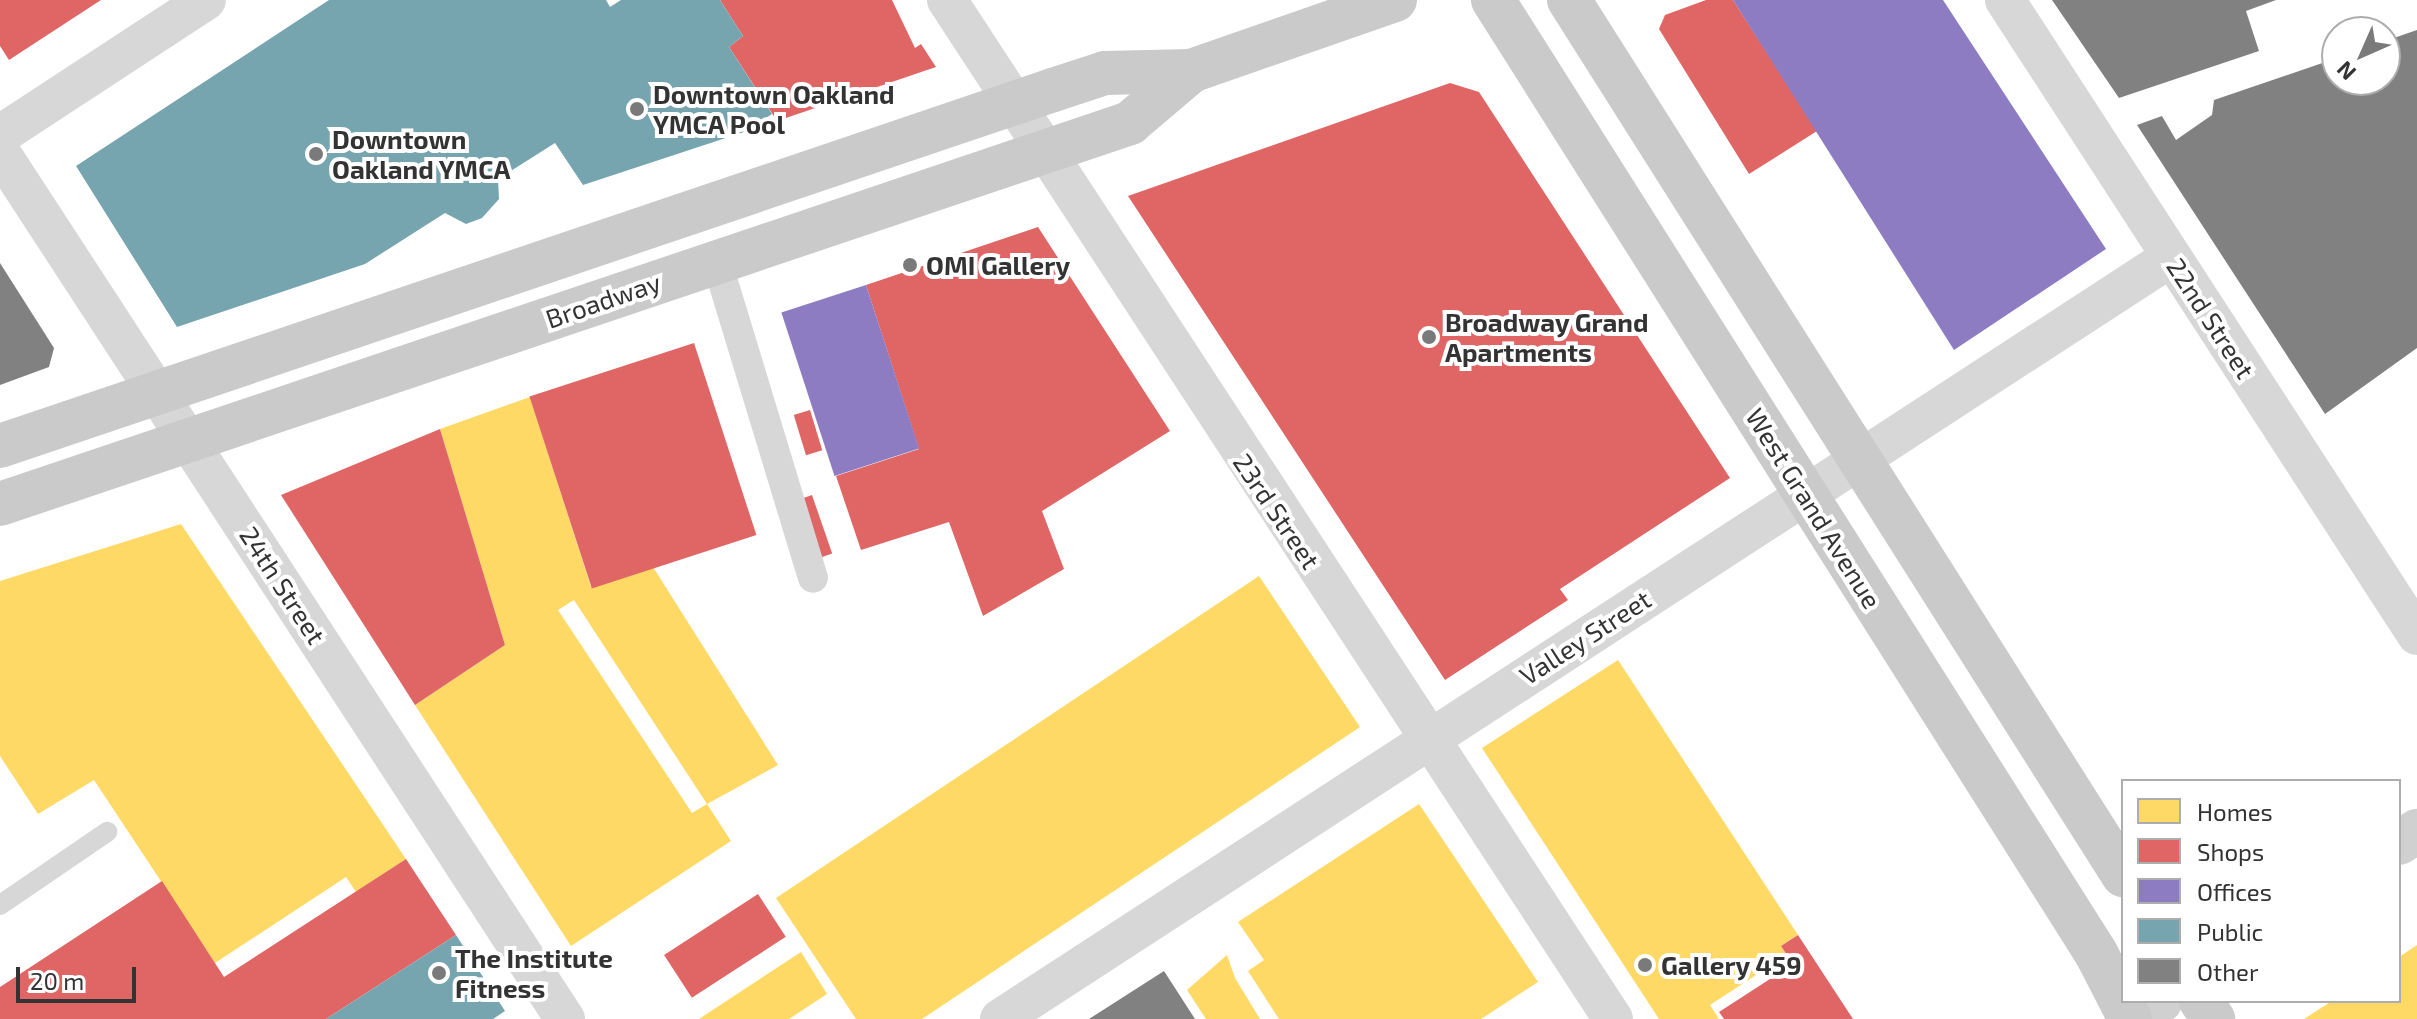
<!DOCTYPE html>
<style>
body{margin:0}
#map{position:relative;width:2417px;height:1019px;overflow:hidden;background:#fff;font-family:"Exo 2",sans-serif}
div>[style]{position:absolute}
.homes>*{inset:0;background:#ffd966}
.shops>*{inset:0;background:#e06666;transform-origin:0 0}
.offices>*{inset:0;background:#8e7cc3;transform-origin:0 0}
.public>*{inset:0;background:#76a5af}
.building>*{inset:0;background:#818181}
.service>*{height:20px;margin:-10px;padding:0 10px;transform-origin:10px;border-radius:10px;background:#d7d7d7}
.pedestrian>*{height:30px;margin:-15px;padding:0 15px;transform-origin:15px;border-radius:15px;background:#d7d7d7}
.minor>*{height:40px;margin:-20px;padding:0 20px;transform-origin:20px;border-radius:20px;background:#d7d7d7}
.secondary>*{height:44px;margin:-22px;padding:0 22px;transform-origin:22px;border-radius:22px;background:#d0d0d0}
.primary>*{height:44px;margin:-22px;padding:0 22px;transform-origin:22px;border-radius:22px;background:#cacaca}
.dots>*{width:22px;height:22px;translate:-50% -50%;box-sizing:border-box;border:4px solid #fff;border-radius:50%}
span{translate:-50% -50%;white-space:nowrap;text-align:center;line-height:1.15;-webkit-text-stroke:8px #fff;paint-order:stroke}
.poi-label{font-size:26px;color:#333;font-weight:700}
.left{translate:0 -50%;text-align:left}
.street-label{font-size:26px;color:#333}
.legend{position:absolute;left:2121px;top:779px;width:280px;height:224px;box-sizing:border-box;background:#fff;border:2px solid #adadad;margin:0;padding:10px 14px;list-style:none;font-size:24px;color:#333}
.legend li{display:flex;align-items:center;gap:16px;height:40px}
.legend b{width:40px;border:2px solid #adadad}
.north{position:absolute;left:2321px;top:16px;width:80px;height:80px;box-sizing:border-box;background:#fff;border:2px solid #adadad;border-radius:50%;rotate:225deg;font-size:22px;font-weight:700;line-height:32px;text-align:center;color:#333}
.north::after{content:'';display:block;margin:auto;width:28px;height:36px;background:#7a7a7a;clip-path:polygon(50% 0,100% 100%,50% 72%,0 100%)}
.scale{position:absolute;left:16px;top:967px;width:120px;height:36px;box-sizing:border-box;border:4px solid #333;border-top:0;padding-left:10px;font-size:24px;line-height:28px;white-space:nowrap;color:#333;-webkit-text-stroke:6px #fff;paint-order:stroke}
</style>
<div id="map">
<div class="homes">
<i style="clip-path:polygon(evenodd,530px 397px,591px 587px,653px 567px,778px 765px,707px 804px,731px 841px,571px 946px,415px 705px,505px 645px,440px 429px,530px 397px,574px 600px,707px 804px,692px 813px,558px 610px,574px 600px)"></i>
<i style="clip-path:polygon(181px 524px,406px 859px,356px 892px,346px 877px,215px 963px,94px 780px,38px 814px,0 756px,0 581px)"></i>
<i style="clip-path:polygon(1259px 576px,1360px 727px,922px 1019px,856px 1019px,776px 898px)"></i>
<i style="clip-path:polygon(1618px 660px,1798px 935px,1781px 946px,1787px 955px,1710px 1005px,1719px 1019px,1659px 1019px,1482px 748px)"></i>
<i style="clip-path:polygon(1419px 804px,1538px 982px,1481px 1019px,1279px 1019px,1248px 971px,1264px 960px,1238px 922px)"></i>
<i style="clip-path:polygon(2417px 945px,2417px 1019px,2304px 1019px,2332px 1001px,2399px 1001px,2399px 957px)"></i>
<i style="clip-path:polygon(801px 952px,827px 994px,789px 1019px,699px 1019px)"></i>
<i style="clip-path:polygon(1227px 955px,1235px 978px,1260px 1019px,1206px 1019px,1187px 990px)"></i>
</div>
<div class="shops">
<i style="clip-path:polygon(0 0,101px 0,9px 60px,0 46px)"></i>
<i style="clip-path:polygon(720px 0,892px 0,915px 48px,921px 44px,936px 67px,777px 121px,729px 47px,743px 36px)"></i>
<i style="clip-path:polygon(1706px 0,1733px 0,1817px 131px,1749px 174px,1659px 29px,1665px 15px)"></i>
<i style="clip-path:polygon(1450px 83px,1479px 92px,1730px 478px,1560px 589px,1568px 600px,1445px 680px,1128px 196px)"></i>
<i style="clip-path:polygon(1038px 227px,1170px 431px,1042px 511px,1064px 569px,983px 616px,949px 522px,861px 550px,836px 476px,919px 449px,866px 285px)"></i>
<i style="left:694px;top:343px;width:202px;height:173px;rotate:72deg"></i>
<i style="left:810px;top:410px;width:42px;height:17px;rotate:73deg"></i>
<i style="clip-path:polygon(440px 429px,505px 645px,415px 705px,281px 495px)"></i>
<i style="left:812px;top:495px;width:62px;height:15px;rotate:71deg"></i>
<i style="clip-path:polygon(406px 859px,456px 935px,326px 1019px,0 1019px,0 987px,162px 881px,224px 977px)"></i>
<i style="left:758px;top:894px;width:51px;height:112px;rotate:57deg"></i>
<i style="clip-path:polygon(1798px 935px,1853px 1019px,1724px 1019px,1719px 1012px,1793px 964px,1781px 946px)"></i>
</div>
<div class="offices">
<i style="clip-path:polygon(1733px 0,1943px 0,2106px 249px,1954px 350px)"></i>
<i style="left:866px;top:285px;width:172px;height:89px;rotate:72deg"></i>
</div>
<div class="public">
<i style="clip-path:polygon(329px 0,606px 0,610px 7px,621px 0,720px 0,743px 36px,729px 47px,772px 114px,744px 132px,583px 185px,555px 143px,498px 179px,499px 199px,482px 218px,466px 224px,445px 213px,365px 264px,177px 327px,76px 166px)"></i>
<i style="clip-path:polygon(456px 935px,505px 1011px,493px 1019px,326px 1019px)"></i>
</div>
<div class="building">
<i style="clip-path:polygon(2052px 0,2276px 0,2246px 11px,2259px 51px,2119px 98px)"></i>
<i style="clip-path:polygon(2417px 30px,2417px 348px,2325px 414px,2137px 125px,2162px 116px,2176px 140px,2212px 115px,2214px 100px,2337px 58px,2337px 80px,2385px 80px,2385px 41px)"></i>
<i style="clip-path:polygon(0 263px,54px 348px,49px 367px,0 385px)"></i>
<i style="clip-path:polygon(1164px 971px,1195px 1019px,1089px 1019px)"></i>
</div>
<div class="service">
<i style="left:0;top:905px;width:130px;rotate:-34.3deg"></i>
</div>
<div class="pedestrian">
<i style="left:717px;top:262px;width:330px;rotate:73.1deg"></i>
</div>
<div class="minor">
<i style="left:947px;top:0;width:1217px;rotate:56.83deg"></i>
<i style="left:2005px;top:0;width:757px;rotate:57.02deg"></i>
<i style="left:0;top:135px;width:246px;rotate:-33.2deg"></i>
<i style="left:0;top:152px;width:1035px;rotate:56.91deg"></i>
<i style="left:1000px;top:1019px;width:1397px;rotate:-33.05deg"></i>
</div>
<div class="secondary">
<i style="left:2399px;top:843px;width:22px;rotate:-34deg"></i>
<i style="left:2134px;top:1019px;width:32px;rotate:-34deg"></i>
</div>
<div class="primary">
<i style="left:1493px;top:0;width:1128px;rotate:57.68deg"></i>
<i style="left:2096px;top:953px;width:74px;rotate:62.7deg"></i>
<i style="left:1569px;top:0;width:1036px;rotate:57.66deg"></i>
<i style="left:0;top:446px;width:1112px;rotate:-18.68deg"></i>
<i style="left:1053px;top:90px;width:55px;rotate:-18.1deg"></i>
<i style="left:1105px;top:73px;width:86px;rotate:-1.3deg"></i>
<i style="left:1191px;top:71px;width:216px;rotate:-19.2deg"></i>
<i style="left:0;top:504px;width:1193px;rotate:-18.63deg"></i>
<i style="left:1130px;top:123px;width:80px;rotate:-40.4deg"></i>
<i style="left:2201px;top:1001px;width:22px;rotate:56deg"></i>
</div>
<div class="dots">
<i style="left:637px;top:109px;background:#7a7a7a"></i>
<i style="left:316px;top:154px;background:#7a7a7a"></i>
<i style="left:910px;top:265px;background:#7a7a7a"></i>
<i style="left:1429px;top:337px;background:#7a7a7a"></i>
<i style="left:1645px;top:965px;background:#7a7a7a"></i>
<i style="left:439px;top:973px;background:#7a7a7a"></i>
</div>
<div class="poi-label">
<span class="left" style="left:653px;top:109px">Downtown Oakland<br>YMCA Pool</span>
<span class="left" style="left:332px;top:154px">Downtown<br>Oakland YMCA</span>
<span class="left" style="left:926px;top:265px">OMI Gallery</span>
<span class="left" style="left:1445px;top:337px">Broadway Grand<br>Apartments</span>
<span class="left" style="left:455px;top:973px">The Institute<br>Fitness</span>
<span class="left" style="left:1661px;top:965px">Gallery 459</span>
</div>
<div class="street-label">
<span style="left:603px;top:300px;rotate:-19deg">Broadway</span>
<span style="left:2211px;top:318px;rotate:57deg">22nd Street</span>
<span style="left:1814px;top:508px;rotate:58deg">West Grand Avenue</span>
<span style="left:1277px;top:511px;rotate:56deg">23rd Street</span>
<span style="left:283px;top:585px;rotate:57deg">24th Street</span>
<span style="left:1585px;top:637px;rotate:-33deg">Valley Street</span>
</div>
<ul class="legend">
<li><b style="height:22px;background:#ffd966"></b>Homes</li>
<li><b style="height:22px;background:#e06666"></b>Shops</li>
<li><b style="height:22px;background:#8e7cc3"></b>Offices</li>
<li><b style="height:22px;background:#76a5af"></b>Public</li>
<li><b style="height:22px;background:#818181"></b>Other</li>
</ul>
<div class="north">N</div>
<div class="scale">20 m</div>
</div>
